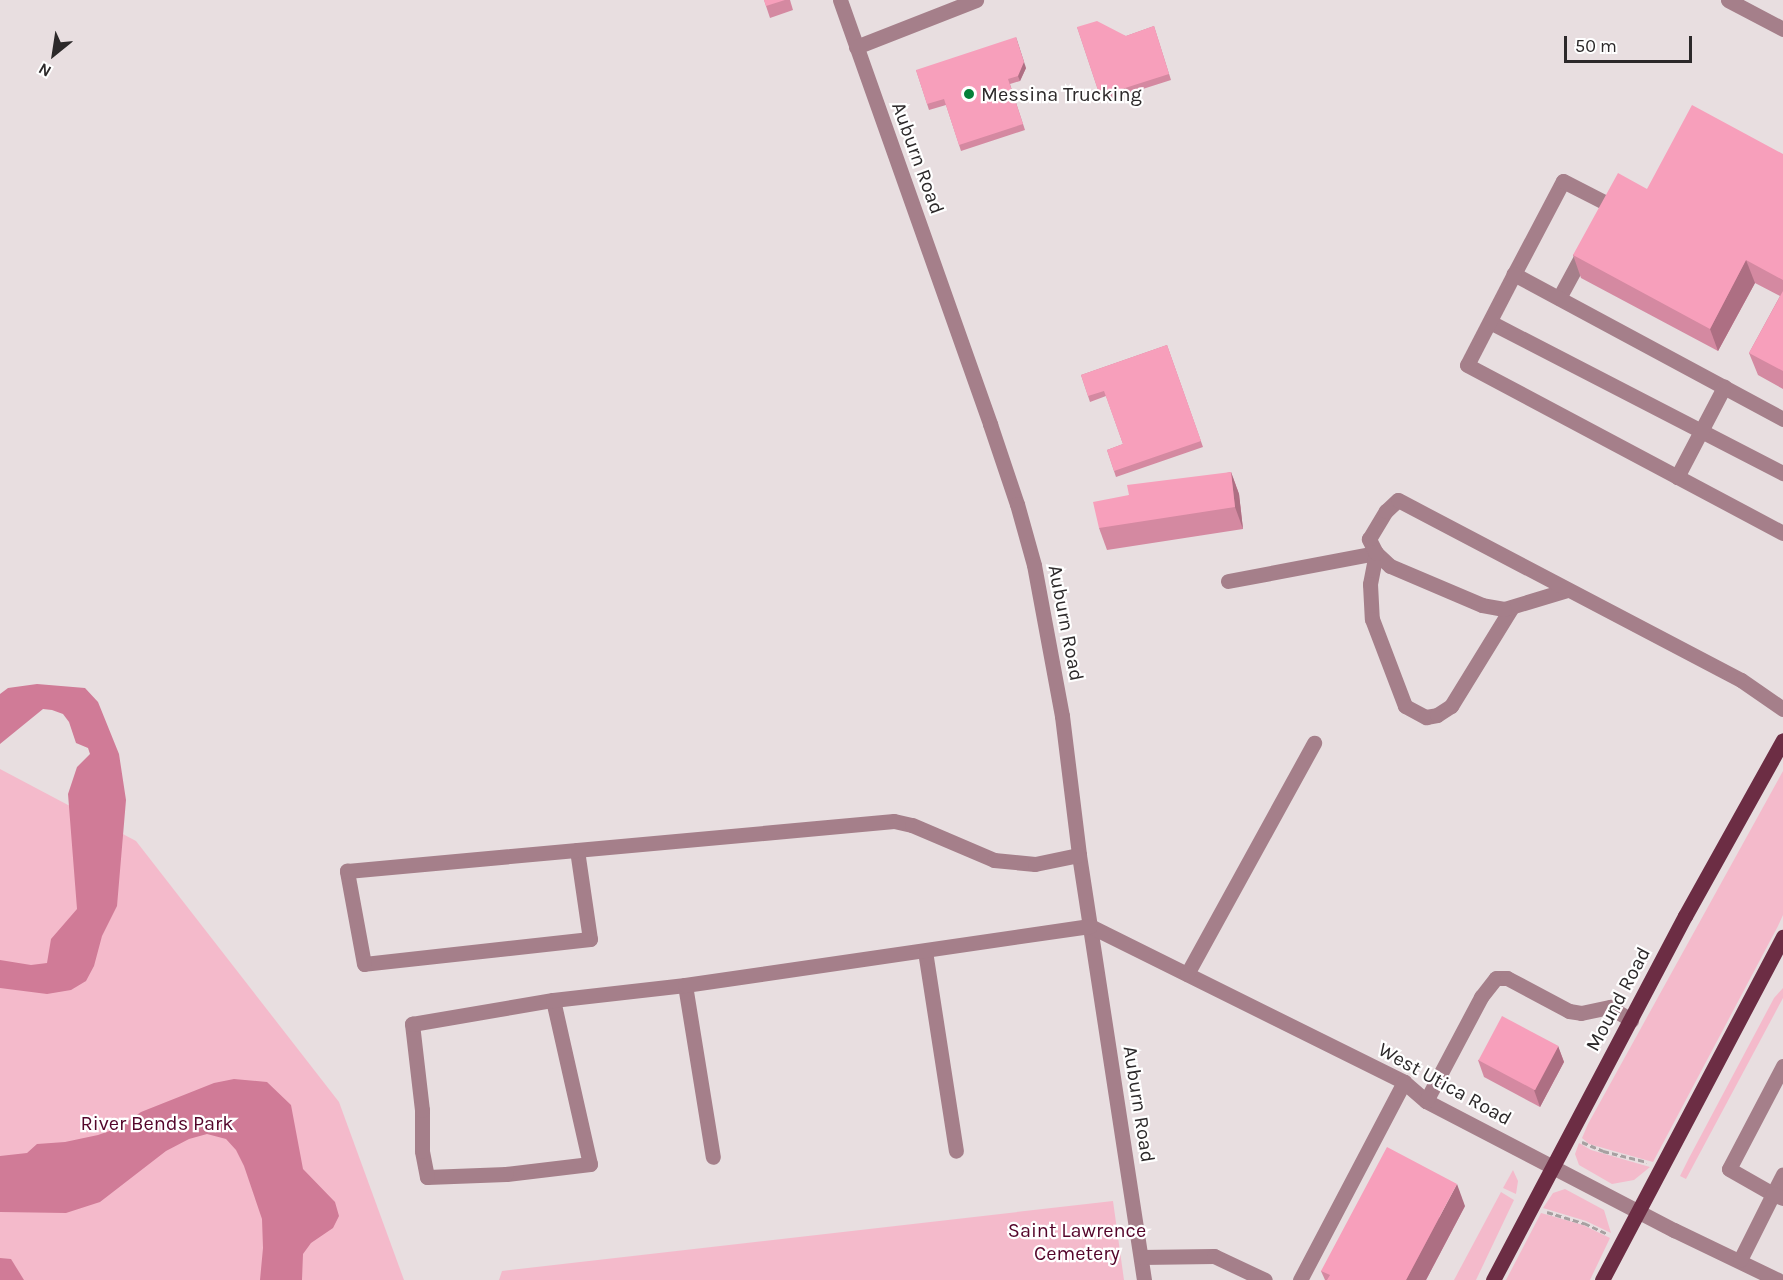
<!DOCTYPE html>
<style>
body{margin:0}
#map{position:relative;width:1783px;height:1280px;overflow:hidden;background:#e8dee0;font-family:Karla,sans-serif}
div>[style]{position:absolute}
.green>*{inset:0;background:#f4bacb}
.water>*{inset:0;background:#d07b97}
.path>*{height:3px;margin-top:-1.5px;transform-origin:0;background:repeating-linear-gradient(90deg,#a7a0a1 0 6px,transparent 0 9px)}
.minor>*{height:15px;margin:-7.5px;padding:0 7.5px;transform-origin:7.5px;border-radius:7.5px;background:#a57f8a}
.major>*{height:15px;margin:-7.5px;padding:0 7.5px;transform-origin:7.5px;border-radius:7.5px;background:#6c2d44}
.wall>*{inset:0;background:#d489a1}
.shaded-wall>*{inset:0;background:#ad6f83}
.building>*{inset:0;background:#f79fbb;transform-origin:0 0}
.dots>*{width:16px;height:16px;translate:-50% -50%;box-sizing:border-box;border:3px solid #fff;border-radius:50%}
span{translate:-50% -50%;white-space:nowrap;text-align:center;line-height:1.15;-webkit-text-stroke:4.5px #fff;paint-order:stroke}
.poi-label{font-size:20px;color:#2c292a}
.left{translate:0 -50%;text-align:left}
.street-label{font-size:20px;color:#2c292a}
.park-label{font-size:20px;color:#54052a}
.north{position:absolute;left:24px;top:24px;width:60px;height:60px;-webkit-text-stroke:4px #fff;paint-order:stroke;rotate:210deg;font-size:16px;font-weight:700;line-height:24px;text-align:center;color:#2c292a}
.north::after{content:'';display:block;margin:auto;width:21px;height:27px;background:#2c292a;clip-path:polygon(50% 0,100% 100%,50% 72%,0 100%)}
.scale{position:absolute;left:1564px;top:36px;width:128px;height:27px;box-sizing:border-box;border:3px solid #2c292a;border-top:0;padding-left:8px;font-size:18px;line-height:21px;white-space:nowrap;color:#2c292a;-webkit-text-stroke:4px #fff;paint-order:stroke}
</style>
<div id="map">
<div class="green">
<i style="clip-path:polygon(0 769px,136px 841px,339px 1102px,404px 1280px,0 1280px)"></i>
<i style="clip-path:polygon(1783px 771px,1783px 915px,1778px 926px,1653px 1162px,1589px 1144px,1582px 1138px,1588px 1124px)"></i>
<i style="clip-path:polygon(1783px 988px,1783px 998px,1686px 1179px,1680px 1176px,1689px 1158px,1774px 998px)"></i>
<i style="clip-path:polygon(1579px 1143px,1591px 1150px,1650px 1167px,1634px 1180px,1612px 1184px,1579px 1165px,1575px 1154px)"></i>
<i style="clip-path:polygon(1513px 1170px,1518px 1181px,1516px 1194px,1503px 1188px)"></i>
<i style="clip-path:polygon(1565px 1189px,1604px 1210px,1611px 1233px,1586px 1221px,1543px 1208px,1553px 1193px)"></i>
<i style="clip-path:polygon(1501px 1192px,1514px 1200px,1476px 1280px,1454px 1280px)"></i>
<i style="clip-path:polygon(1113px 1201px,1124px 1280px,499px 1280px,502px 1271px)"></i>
<i style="clip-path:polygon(1541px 1213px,1583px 1225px,1610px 1238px,1590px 1280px,1506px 1280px)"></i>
</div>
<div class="water">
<i style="clip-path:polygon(37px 684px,85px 688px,98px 702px,119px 754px,126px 800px,117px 906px,102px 936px,94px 966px,86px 981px,71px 990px,47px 994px,0 988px,0 960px,31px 965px,47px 963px,51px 939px,77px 909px,68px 794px,77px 767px,90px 754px,88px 748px,76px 743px,69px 722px,63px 714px,52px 710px,43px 709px,0 744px,0 694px,8px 688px)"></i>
<i style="clip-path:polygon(234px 1079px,267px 1082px,291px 1105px,303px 1169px,335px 1202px,339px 1216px,333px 1228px,311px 1243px,303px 1254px,302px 1280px,260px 1280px,263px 1248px,262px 1219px,244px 1166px,236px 1150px,226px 1139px,207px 1134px,189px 1139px,166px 1151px,100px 1202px,66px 1213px,0 1212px,0 1156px,27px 1153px,37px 1144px,65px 1142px,98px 1135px,118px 1128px,141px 1112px,214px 1083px)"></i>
<i style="clip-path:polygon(0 1258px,11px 1259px,24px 1280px,0 1280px)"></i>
</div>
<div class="path">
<i style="left:1582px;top:1142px;width:23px;rotate:23deg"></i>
<i style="left:1603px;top:1151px;width:45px;rotate:14deg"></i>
<i style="left:1547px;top:1212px;width:39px;rotate:17deg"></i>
<i style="left:1584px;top:1223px;width:26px;rotate:25deg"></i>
</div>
<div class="minor">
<i style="left:840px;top:0;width:450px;rotate:70.5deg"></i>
<i style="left:990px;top:424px;width:84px;rotate:71.4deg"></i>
<i style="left:1017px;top:504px;width:63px;rotate:74.4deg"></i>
<i style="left:1034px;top:565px;width:154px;rotate:79.5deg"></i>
<i style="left:1062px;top:716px;width:140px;rotate:83deg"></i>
<i style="left:1079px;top:855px;width:430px;rotate:81.3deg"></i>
<i style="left:1728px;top:0;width:62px;rotate:27.8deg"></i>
<i style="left:856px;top:47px;width:129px;rotate:-21.4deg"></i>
<i style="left:1514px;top:274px;width:105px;rotate:-62.2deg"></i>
<i style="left:1563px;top:181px;width:53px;rotate:27.1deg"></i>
<i style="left:1610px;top:205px;width:10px;rotate:119deg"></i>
<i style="left:1559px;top:298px;width:57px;rotate:-61.6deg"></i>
<i style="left:1490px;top:322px;width:330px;rotate:27.3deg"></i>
<i style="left:1783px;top:419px;width:306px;rotate:-151.7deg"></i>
<i style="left:1514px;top:274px;width:102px;rotate:117.3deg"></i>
<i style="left:1467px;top:365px;width:358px;rotate:28deg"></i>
<i style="left:1677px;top:477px;width:102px;rotate:-62.4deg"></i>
<i style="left:1228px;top:581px;width:151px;rotate:-10.7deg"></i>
<i style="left:1376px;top:553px;width:32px;rotate:101deg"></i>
<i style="left:1370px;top:584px;width:35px;rotate:87deg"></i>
<i style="left:1372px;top:619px;width:93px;rotate:69.2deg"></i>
<i style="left:1405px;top:706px;width:24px;rotate:28deg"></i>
<i style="left:1426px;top:717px;width:11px;rotate:-10deg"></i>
<i style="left:1437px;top:715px;width:17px;rotate:-33deg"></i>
<i style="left:1451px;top:706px;width:116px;rotate:-58.4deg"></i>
<i style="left:1567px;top:590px;width:66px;rotate:163.2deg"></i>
<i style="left:1504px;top:609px;width:22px;rotate:-170deg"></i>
<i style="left:1482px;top:605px;width:100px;rotate:-157deg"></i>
<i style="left:1390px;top:566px;width:19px;rotate:-137deg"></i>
<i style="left:1376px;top:553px;width:16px;rotate:-117deg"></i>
<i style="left:1369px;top:539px;width:33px;rotate:-59deg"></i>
<i style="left:1386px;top:511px;width:16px;rotate:-43deg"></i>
<i style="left:1398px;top:500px;width:387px;rotate:27.7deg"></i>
<i style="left:1741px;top:680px;width:51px;rotate:34.6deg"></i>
<i style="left:577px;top:850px;width:90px;rotate:81.7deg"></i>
<i style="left:590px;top:939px;width:227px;rotate:173.7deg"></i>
<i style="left:364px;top:964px;width:95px;rotate:-100.4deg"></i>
<i style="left:347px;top:871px;width:549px;rotate:-5.22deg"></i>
<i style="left:894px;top:821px;width:18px;rotate:13deg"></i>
<i style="left:912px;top:825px;width:89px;rotate:23.1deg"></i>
<i style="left:994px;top:860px;width:41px;rotate:5.6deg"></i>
<i style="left:1035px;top:864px;width:45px;rotate:-11.6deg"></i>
<i style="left:1090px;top:926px;width:351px;rotate:26.4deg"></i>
<i style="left:1404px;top:1082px;width:29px;rotate:41deg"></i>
<i style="left:1426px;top:1101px;width:280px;rotate:27.5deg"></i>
<i style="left:1674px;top:1230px;width:115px;rotate:25.7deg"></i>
<i style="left:925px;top:951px;width:202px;rotate:81.2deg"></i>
<i style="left:1187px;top:974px;width:264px;rotate:-61.2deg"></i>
<i style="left:685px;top:985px;width:174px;rotate:80.8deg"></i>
<i style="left:553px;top:1000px;width:168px;rotate:77.3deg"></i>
<i style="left:590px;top:1164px;width:85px;rotate:173.2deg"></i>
<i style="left:506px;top:1174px;width:79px;rotate:177.8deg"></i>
<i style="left:427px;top:1177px;width:26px;rotate:-101deg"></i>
<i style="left:422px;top:1151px;width:41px;rotate:-90deg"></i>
<i style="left:422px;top:1110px;width:87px;rotate:-96.6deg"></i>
<i style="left:412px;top:1024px;width:143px;rotate:-9.7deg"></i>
<i style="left:553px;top:1000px;width:133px;rotate:-6.5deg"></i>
<i style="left:685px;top:985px;width:409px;rotate:-8.3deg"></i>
<i style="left:1783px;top:1066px;width:116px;rotate:117.7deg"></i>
<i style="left:1729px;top:1169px;width:51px;rotate:29.6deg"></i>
<i style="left:1773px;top:1194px;width:22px;rotate:-63deg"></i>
<i style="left:1426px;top:1101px;width:118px;rotate:-62.1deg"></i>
<i style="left:1481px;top:997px;width:24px;rotate:-52deg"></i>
<i style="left:1496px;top:978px;width:11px"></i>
<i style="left:1507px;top:978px;width:70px;rotate:28deg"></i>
<i style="left:1569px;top:1011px;width:12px;rotate:9deg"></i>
<i style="left:1581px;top:1013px;width:30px;rotate:-12deg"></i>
<i style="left:1610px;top:1007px;width:25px;rotate:32deg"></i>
<i style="left:1141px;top:1257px;width:73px;rotate:-0.8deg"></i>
<i style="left:1214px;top:1256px;width:56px;rotate:25.2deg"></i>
<i style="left:1740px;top:1260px;width:74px;rotate:-63.4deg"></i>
<i style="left:1773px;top:1194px;width:11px;rotate:22deg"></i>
<i style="left:1300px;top:1280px;width:224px;rotate:-62.3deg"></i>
</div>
<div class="major">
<i style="left:1493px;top:1280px;width:412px;rotate:-62.2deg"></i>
<i style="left:1685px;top:916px;width:201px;rotate:-60.9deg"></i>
<i style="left:1602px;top:1280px;width:388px;rotate:-62.2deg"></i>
</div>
<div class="wall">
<i style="clip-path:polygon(764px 0,790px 0,793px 10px,770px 18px)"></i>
<i style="clip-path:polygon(1154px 26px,1171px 80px,1102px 102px,1077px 27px,1126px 36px)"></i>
<i style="clip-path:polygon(1026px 68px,1020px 81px,1010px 84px,1025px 130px,961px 151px,946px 105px,929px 110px,916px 70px)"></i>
<i style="clip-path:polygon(1783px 154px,1783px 389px,1758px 375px,1749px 353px,1780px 296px,1755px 283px,1718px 351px,1581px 278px,1573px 255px,1647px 189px)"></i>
<i style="clip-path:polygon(1167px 345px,1203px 447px,1116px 477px,1107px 450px,1123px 444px,1106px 396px,1090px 402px,1081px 375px)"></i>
<i style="clip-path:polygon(1231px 472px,1239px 494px,1243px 529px,1107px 550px,1099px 528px,1129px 495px)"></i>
<i style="clip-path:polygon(1558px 1046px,1564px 1062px,1540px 1107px,1484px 1077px,1478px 1060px)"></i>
<i style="clip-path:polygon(1465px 1206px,1426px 1280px,1325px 1280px,1321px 1271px)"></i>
</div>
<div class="shaded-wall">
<i style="clip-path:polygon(1016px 37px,1026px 68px,1020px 81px,1018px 76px)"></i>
<i style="clip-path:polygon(1746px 260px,1755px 283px,1718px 351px,1710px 329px)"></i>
<i style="clip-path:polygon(1231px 472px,1239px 494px,1243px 529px,1235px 507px)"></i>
<i style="clip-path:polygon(1558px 1046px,1564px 1062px,1540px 1107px,1534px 1090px)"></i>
<i style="clip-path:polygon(1457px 1184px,1465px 1206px,1426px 1280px,1406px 1280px)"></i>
</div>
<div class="building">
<i style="clip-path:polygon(764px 0,785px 0,766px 6px)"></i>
<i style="clip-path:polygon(1097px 21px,1126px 36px,1154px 26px,1169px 74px,1100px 96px,1077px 27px)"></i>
<i style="clip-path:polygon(1016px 37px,1024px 62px,1018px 76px,1008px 79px,1023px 124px,959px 145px,944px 99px,927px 104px,916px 70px)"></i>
<i style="clip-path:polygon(1692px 105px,1783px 154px,1783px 280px,1746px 260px,1710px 329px,1573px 255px,1618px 173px,1647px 189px)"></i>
<i style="clip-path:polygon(1783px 291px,1783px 371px,1749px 353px)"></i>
<i style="clip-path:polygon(1167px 345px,1201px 441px,1114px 471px,1107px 450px,1123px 444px,1104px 391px,1088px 396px,1081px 375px)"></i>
<i style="clip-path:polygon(1231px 472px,1235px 507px,1099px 528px,1093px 502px,1129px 495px,1127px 485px)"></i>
<i style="left:1502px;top:1016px;width:64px;height:50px;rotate:28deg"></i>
<i style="clip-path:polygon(1387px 1147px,1457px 1184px,1406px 1280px,1327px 1280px,1330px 1275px,1321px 1271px)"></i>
</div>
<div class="dots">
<i style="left:969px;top:94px;background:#068039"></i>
</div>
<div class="poi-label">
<span class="left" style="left:981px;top:94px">Messina Trucking</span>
</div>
<div class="street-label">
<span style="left:918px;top:158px;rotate:70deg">Auburn Road</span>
<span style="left:1066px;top:623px;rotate:79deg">Auburn Road</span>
<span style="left:1618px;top:999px;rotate:-62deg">Mound Road</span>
<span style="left:1445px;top:1084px;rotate:29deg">West Utica Road</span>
<span style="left:1139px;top:1104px;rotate:81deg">Auburn Road</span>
</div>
<div class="park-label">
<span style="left:157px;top:1123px">River Bends Park</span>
<span style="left:1077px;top:1242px">Saint Lawrence<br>Cemetery</span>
</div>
<div class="north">N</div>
<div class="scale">50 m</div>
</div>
